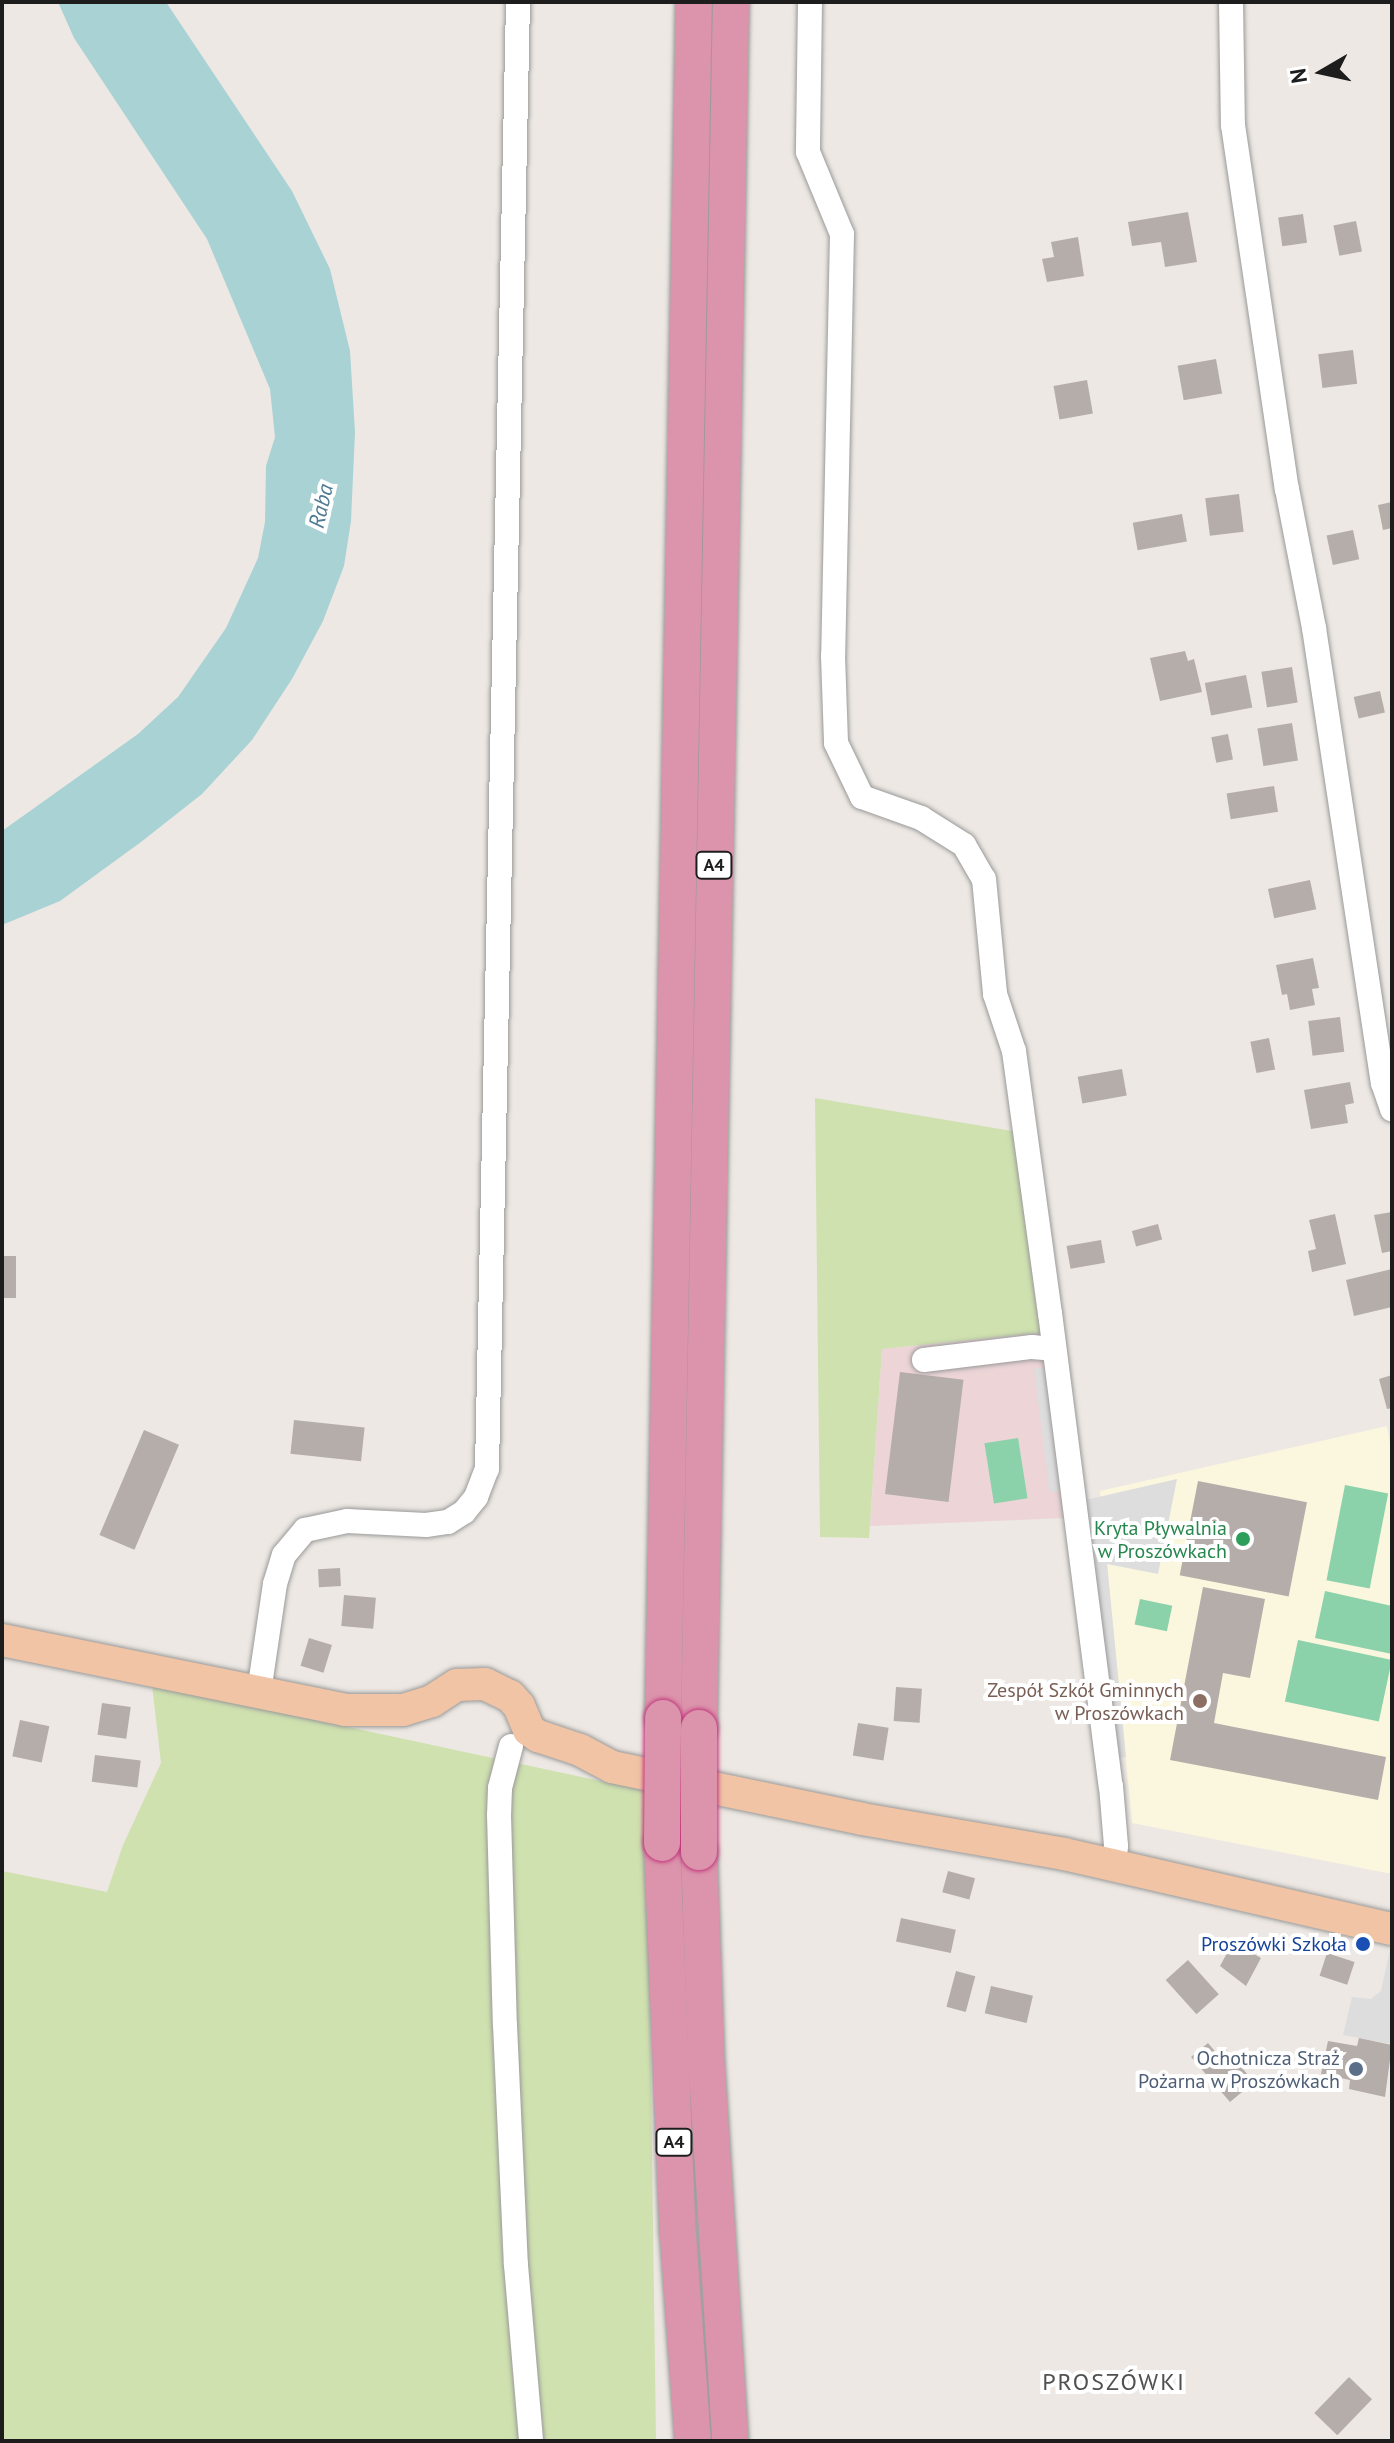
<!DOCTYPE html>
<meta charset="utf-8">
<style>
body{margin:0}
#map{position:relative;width:1394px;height:2443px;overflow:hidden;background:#ede8e3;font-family:"PT Sans",sans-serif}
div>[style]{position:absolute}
.commercial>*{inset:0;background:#ecd4d7}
.education>*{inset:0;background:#fbf6de}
.grass>*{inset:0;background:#cfe1af}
.pitch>*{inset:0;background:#8bd2ab;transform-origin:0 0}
.parking>*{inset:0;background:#ddd;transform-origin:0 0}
.water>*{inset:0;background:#a9d2d5}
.building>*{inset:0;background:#b5adaa;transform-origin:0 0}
.roads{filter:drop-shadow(0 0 2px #9a9a9a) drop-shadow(0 0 2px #9a9a9a)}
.minor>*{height:24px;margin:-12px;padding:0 12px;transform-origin:12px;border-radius:12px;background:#fff}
.major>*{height:32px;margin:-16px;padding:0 16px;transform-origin:16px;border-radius:16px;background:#f0c4a5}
.highway>*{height:36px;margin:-18px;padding:0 18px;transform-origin:18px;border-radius:18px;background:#db94ac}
.bridges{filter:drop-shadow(0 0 2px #c2397d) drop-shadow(0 0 2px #c2397d)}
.highway-bridge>*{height:36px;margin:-18px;padding:0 18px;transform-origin:18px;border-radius:18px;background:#db94ac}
.dots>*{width:22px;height:22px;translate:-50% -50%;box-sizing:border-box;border:4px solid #fff;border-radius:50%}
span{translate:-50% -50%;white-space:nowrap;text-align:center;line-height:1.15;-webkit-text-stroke:8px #fff;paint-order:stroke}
.shield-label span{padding:2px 6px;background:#fff;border:2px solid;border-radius:6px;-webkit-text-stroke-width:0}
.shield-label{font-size:18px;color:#1d1d1d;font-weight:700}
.leisure-label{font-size:20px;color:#27864d}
.right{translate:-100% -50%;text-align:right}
.education-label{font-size:20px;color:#785e54}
.transit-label{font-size:20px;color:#164399}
.service-label{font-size:20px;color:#4e5e75}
.water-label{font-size:22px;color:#4e7a92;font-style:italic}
.quarter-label{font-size:24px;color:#505050;letter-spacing:2px}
.frame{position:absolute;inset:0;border:4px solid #1d1d1d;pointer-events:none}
.north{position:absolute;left:1282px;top:32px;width:80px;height:80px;-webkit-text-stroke:6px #fff;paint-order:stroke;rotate:261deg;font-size:22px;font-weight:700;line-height:32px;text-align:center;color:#1d1d1d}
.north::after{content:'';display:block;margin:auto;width:28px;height:36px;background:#1d1d1d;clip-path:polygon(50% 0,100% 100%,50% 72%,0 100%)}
</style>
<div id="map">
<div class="commercial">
<i style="clip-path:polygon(1047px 1332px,1066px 1518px,870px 1526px,882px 1349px)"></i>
</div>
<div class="education">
<i style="clip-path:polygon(1387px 1426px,1392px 1456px,1392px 1874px,1132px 1823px,1100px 1491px)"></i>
</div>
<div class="grass">
<i style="clip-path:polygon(815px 1098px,1018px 1132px,1047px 1332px,882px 1349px,869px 1538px,820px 1537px)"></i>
<i style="clip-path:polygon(152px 1685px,647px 1791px,656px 2441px,2px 2441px,2px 1871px,107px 1892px,123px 1845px,161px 1763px)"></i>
</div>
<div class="pitch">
<i style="left:1018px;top:1438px;width:61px;height:34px;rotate:81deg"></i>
<i style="left:1345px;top:1485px;width:44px;height:97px;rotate:11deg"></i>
<i style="clip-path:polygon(1325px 1591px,1392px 1606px,1392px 1654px,1315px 1638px)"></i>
<i style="left:1140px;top:1599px;width:33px;height:26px;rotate:12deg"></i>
<i style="left:1298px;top:1640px;width:96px;height:63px;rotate:12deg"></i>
</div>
<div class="parking">
<i style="left:1049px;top:1367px;width:124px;height:15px;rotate:83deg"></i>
<i style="clip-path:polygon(1177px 1479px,1158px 1574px,1107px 1564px,1126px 1757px,1112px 1759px,1081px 1501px)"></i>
<i style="clip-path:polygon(1390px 1949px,1392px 2044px,1343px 2035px,1352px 1997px,1371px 1999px,1381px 1991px)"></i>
</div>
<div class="water">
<i style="clip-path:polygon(58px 2px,166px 2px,292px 191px,330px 269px,350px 351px,355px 432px,351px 521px,344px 566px,323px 621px,292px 679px,252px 740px,202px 794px,141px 842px,60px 901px,2px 925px,2px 831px,138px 734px,178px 697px,226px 628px,258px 558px,265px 522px,266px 466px,275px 437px,270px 389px,207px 239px,74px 38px)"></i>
</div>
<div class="building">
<i style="clip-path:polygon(1188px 212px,1197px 262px,1165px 267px,1161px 242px,1132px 246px,1128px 222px)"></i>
<i style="left:1303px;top:214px;width:29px;height:25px;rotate:82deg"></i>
<i style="left:1356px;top:221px;width:31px;height:23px;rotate:79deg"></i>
<i style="clip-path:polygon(1078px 237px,1084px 276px,1047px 282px,1042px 259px,1054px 257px,1051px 242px)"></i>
<i style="left:1353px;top:350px;width:34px;height:35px;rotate:83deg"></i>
<i style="left:1216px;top:359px;width:35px;height:39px;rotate:80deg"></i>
<i style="left:1087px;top:380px;width:34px;height:34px;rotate:80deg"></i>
<i style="left:1239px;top:494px;width:38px;height:34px;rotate:83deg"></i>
<i style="clip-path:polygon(1392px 502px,1392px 528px,1383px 530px,1378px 505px)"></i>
<i style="left:1182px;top:514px;width:28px;height:50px;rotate:80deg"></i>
<i style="left:1353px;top:530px;width:30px;height:27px;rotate:78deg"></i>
<i style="clip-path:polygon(1185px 651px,1188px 661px,1194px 659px,1202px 692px,1160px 701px,1150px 658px)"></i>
<i style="left:1292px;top:667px;width:36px;height:31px;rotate:81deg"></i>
<i style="left:1246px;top:675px;width:33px;height:42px;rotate:79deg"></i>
<i style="left:1380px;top:691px;width:22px;height:27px;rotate:77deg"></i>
<i style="left:1292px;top:723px;width:38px;height:35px;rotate:81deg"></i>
<i style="left:1228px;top:734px;width:26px;height:17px;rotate:79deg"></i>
<i style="left:1274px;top:786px;width:26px;height:48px;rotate:81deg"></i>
<i style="left:1310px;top:880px;width:30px;height:43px;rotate:78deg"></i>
<i style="clip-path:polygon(1313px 958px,1319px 988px,1312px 989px,1315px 1005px,1290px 1010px,1287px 994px,1282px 995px,1276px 965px)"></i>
<i style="left:1340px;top:1017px;width:35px;height:32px;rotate:83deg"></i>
<i style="left:1269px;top:1038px;width:32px;height:19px;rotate:79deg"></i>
<i style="left:1122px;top:1069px;width:27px;height:45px;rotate:80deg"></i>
<i style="clip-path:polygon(1350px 1082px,1354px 1103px,1345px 1105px,1348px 1123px,1311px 1129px,1304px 1090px)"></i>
<i style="clip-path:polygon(1392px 1212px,1392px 1251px,1382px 1253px,1374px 1215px)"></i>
<i style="clip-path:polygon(1335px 1214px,1346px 1264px,1312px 1272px,1308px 1251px,1316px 1249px,1309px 1220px)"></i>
<i style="left:1158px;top:1224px;width:16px;height:27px;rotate:75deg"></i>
<i style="left:1101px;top:1240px;width:23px;height:35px;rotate:80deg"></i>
<i style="left:2px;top:1256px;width:14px;height:42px"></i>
<i style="clip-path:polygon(1392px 1269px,1392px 1307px,1354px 1316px,1346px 1280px)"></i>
<i style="left:900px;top:1372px;width:64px;height:123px;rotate:7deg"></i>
<i style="clip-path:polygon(1392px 1375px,1392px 1408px,1387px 1409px,1379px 1379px)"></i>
<i style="left:294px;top:1420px;width:71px;height:34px;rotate:6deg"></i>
<i style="left:144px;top:1430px;width:38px;height:114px;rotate:23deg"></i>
<i style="left:1198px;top:1481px;width:111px;height:96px;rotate:11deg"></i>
<i style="left:340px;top:1568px;width:18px;height:22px;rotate:87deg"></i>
<i style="clip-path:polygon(1203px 1587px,1265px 1599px,1250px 1678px,1223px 1673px,1214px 1723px,1386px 1757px,1378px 1800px,1170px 1760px)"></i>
<i style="left:344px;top:1595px;width:32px;height:31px;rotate:5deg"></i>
<i style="left:309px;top:1638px;width:24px;height:29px;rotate:17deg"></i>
<i style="left:896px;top:1687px;width:26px;height:34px;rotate:4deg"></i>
<i style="left:102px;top:1703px;width:29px;height:32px;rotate:8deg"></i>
<i style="left:20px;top:1720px;width:30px;height:37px;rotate:12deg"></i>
<i style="left:858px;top:1723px;width:31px;height:33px;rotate:9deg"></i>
<i style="left:95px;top:1755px;width:46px;height:27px;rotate:7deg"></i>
<i style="left:948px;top:1871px;width:28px;height:22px;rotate:15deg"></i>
<i style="left:901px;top:1918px;width:56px;height:24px;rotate:12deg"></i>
<i style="clip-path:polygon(1233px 1942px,1261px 1958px,1246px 1986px,1220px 1966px)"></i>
<i style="left:1327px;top:1953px;width:29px;height:24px;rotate:18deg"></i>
<i style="left:1188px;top:1960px;width:46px;height:30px;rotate:48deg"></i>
<i style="left:956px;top:1971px;width:20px;height:37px;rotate:15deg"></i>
<i style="left:991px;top:1986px;width:43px;height:28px;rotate:13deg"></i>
<i style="clip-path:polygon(1359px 2038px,1392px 2045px,1385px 2097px,1349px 2089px,1350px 2080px,1321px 2074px,1328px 2041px,1357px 2046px)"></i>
<i style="clip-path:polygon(1208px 2043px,1219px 2056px,1226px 2049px,1254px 2082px,1230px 2102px,1191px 2057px)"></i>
<i style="left:1349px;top:2377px;width:32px;height:50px;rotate:44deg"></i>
</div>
<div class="roads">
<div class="minor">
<i style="left:810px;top:2px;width:150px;rotate:90.8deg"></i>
<i style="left:808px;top:152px;width:89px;rotate:67.5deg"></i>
<i style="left:842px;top:234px;width:422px;rotate:91.2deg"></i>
<i style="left:833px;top:656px;width:87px;rotate:88deg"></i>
<i style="left:836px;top:743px;width:60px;rotate:64.3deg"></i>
<i style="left:862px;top:797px;width:63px;rotate:19.6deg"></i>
<i style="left:921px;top:818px;width:51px;rotate:32.1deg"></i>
<i style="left:964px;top:845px;width:39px;rotate:60deg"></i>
<i style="left:984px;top:879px;width:116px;rotate:84.5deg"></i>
<i style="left:995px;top:994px;width:60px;rotate:71.6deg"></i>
<i style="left:1014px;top:1051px;width:264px;rotate:82.2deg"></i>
<i style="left:1050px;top:1313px;width:477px;rotate:82.7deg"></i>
<i style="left:1111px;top:1786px;width:60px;rotate:85.2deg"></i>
<i style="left:1116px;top:1846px;width:19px;rotate:96deg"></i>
<i style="left:1231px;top:2px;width:123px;rotate:89.1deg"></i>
<i style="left:1233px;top:125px;width:368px;rotate:81.6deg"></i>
<i style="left:1287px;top:489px;width:142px;rotate:79deg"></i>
<i style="left:1314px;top:628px;width:460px;rotate:81.4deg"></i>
<i style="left:1383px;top:1083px;width:28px;rotate:71deg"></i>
<i style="left:924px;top:1360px;width:109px;rotate:-6.9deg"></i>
<i style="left:1032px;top:1347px;width:21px;rotate:5deg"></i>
<i style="left:259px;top:1692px;width:109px;rotate:-81.6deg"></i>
<i style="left:275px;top:1584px;width:30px;rotate:-73deg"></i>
<i style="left:284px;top:1555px;width:33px;rotate:-50deg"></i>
<i style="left:305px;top:1530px;width:43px;rotate:-12.1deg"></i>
<i style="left:347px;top:1521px;width:79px;rotate:2.9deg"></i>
<i style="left:426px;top:1525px;width:22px;rotate:-8deg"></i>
<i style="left:448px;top:1522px;width:19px;rotate:-32deg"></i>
<i style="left:464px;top:1512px;width:19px;rotate:-51deg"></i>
<i style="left:476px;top:1497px;width:30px;rotate:-69deg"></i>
<i style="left:487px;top:1469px;width:1467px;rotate:-88.79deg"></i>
<i style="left:511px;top:1746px;width:43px;rotate:104.7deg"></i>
<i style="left:500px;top:1788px;width:27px;rotate:92deg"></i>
<i style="left:499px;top:1815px;width:210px;rotate:88.4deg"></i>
<i style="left:505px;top:2025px;width:240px;rotate:87.4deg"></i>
<i style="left:516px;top:2265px;width:177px;rotate:85.1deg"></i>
</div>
<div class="major">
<i style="left:2px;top:1640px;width:350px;rotate:11.5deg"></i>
<i style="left:345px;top:1710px;width:58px"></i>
<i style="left:403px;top:1710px;width:30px;rotate:-17deg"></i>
<i style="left:432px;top:1701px;width:30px;rotate:-33deg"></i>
<i style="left:457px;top:1685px;width:28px;rotate:-2deg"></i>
<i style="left:485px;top:1684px;width:28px;rotate:26deg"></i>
<i style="left:510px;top:1696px;width:13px;rotate:48deg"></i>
<i style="left:519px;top:1706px;width:26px;rotate:67deg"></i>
<i style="left:529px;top:1730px;width:11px;rotate:34deg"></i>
<i style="left:538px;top:1736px;width:44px;rotate:18.4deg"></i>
<i style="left:580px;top:1750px;width:36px;rotate:28deg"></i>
<i style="left:612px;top:1767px;width:255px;rotate:11.7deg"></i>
<i style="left:862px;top:1819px;width:205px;rotate:9.8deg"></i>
<i style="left:1064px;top:1854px;width:336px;rotate:12.9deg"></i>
</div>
<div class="highway">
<i style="left:663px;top:1718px;width:1716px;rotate:-88.97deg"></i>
<i style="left:699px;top:1728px;width:1726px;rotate:-88.94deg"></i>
<i style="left:662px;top:1843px;width:391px;rotate:87.7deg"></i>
<i style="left:678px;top:2234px;width:208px;rotate:85.9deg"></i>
<i style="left:699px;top:1852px;width:204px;rotate:88deg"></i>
<i style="left:706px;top:2056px;width:386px;rotate:86.4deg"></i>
</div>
</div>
<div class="bridges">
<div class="highway-bridge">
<i style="left:662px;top:1843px;width:125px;rotate:-89.5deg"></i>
<i style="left:699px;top:1852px;width:124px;rotate:-90deg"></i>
</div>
</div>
<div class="dots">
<i style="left:1243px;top:1539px;background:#2e9e5b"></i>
<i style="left:1200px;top:1701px;background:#8d6e63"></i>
<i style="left:1363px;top:1944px;background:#1a4fb4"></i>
<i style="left:1356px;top:2069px;background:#5c6f8a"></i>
</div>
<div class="shield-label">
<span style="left:714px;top:865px">A4</span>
<span style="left:674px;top:2142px">A4</span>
</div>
<div class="leisure-label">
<span class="right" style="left:1227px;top:1540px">Kryta Pływalnia<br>w Proszówkach</span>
</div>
<div class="education-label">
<span class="right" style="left:1184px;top:1702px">Zespół Szkół Gminnych<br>w Proszówkach</span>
</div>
<div class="transit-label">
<span class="right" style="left:1347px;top:1944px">Proszówki Szkoła</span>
</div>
<div class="service-label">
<span class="right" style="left:1340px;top:2070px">Ochotnicza Straż<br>Pożarna w Proszówkach</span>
</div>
<div class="water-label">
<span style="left:321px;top:506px;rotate:-77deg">Raba</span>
</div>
<div class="quarter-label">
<span style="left:1114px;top:2382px">PROSZÓWKI</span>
</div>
<div class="frame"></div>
<div class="north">N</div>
</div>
